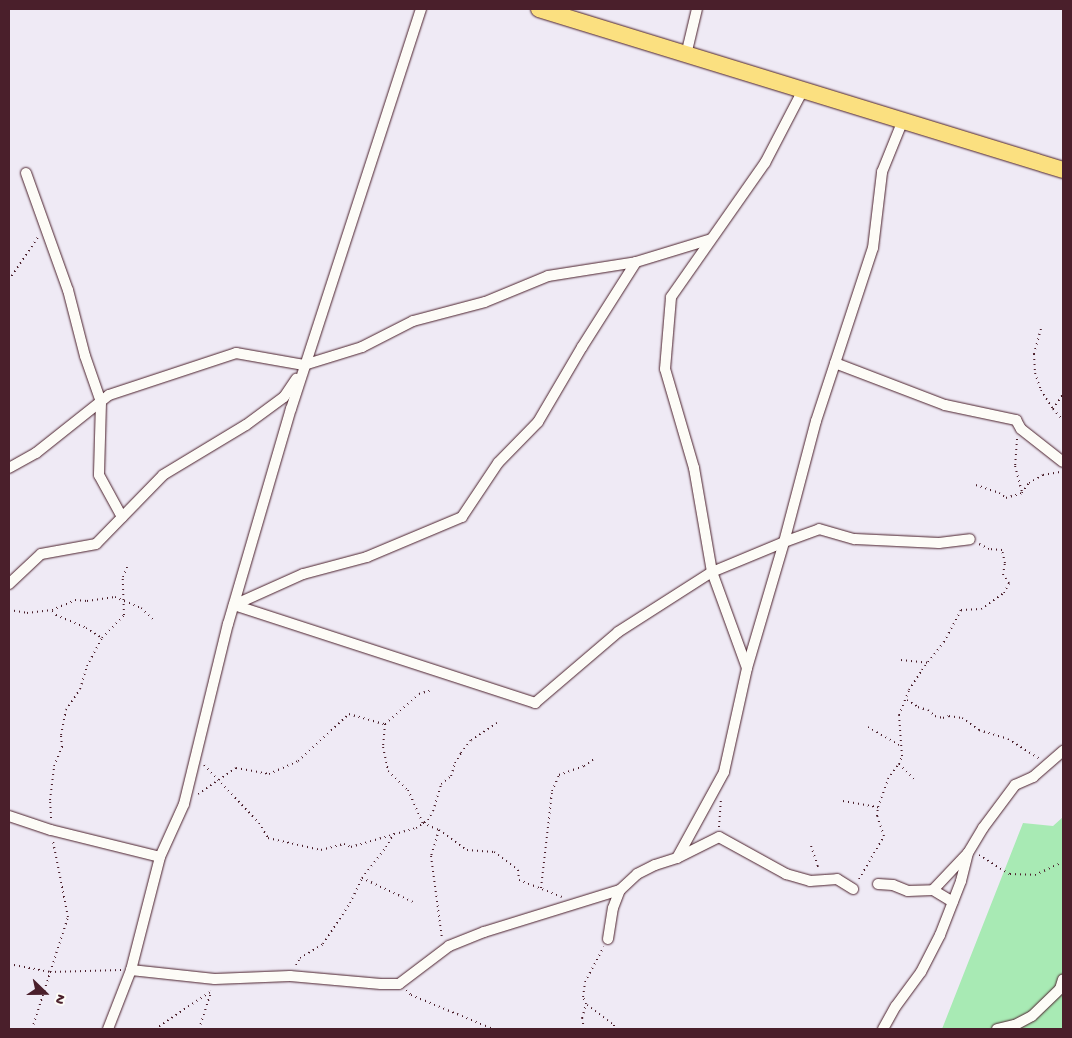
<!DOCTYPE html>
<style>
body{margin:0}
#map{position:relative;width:1072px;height:1038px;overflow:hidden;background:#efeaf5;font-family:"Gochi Hand",sans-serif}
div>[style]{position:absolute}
.green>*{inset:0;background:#a8eab4}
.path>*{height:2px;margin-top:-1px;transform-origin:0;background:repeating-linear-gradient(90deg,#4a1f2b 0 1px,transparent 0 5px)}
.roads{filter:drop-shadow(0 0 1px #4a1f2b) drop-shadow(0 0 1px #4a1f2b)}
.street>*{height:10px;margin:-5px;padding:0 5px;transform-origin:5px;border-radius:5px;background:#fdfcf7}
.primary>*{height:16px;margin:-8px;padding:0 8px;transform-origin:8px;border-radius:8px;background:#fbe080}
span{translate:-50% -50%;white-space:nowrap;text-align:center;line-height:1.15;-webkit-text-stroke:5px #fdfcf7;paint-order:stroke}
.frame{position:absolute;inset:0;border:10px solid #4a1f2b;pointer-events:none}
.north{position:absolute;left:20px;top:968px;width:50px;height:50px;-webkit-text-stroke:4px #fdfcf7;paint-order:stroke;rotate:112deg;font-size:14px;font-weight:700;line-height:20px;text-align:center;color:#4a1f2b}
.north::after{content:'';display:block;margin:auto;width:18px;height:22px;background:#4a1f2b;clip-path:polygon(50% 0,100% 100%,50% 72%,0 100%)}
</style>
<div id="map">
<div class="green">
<i style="clip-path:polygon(1063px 817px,1063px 1029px,942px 1029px,1023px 823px,1053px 826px)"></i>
</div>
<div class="path">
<i style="left:9px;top:280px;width:52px;rotate:-56deg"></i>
<i style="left:1041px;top:329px;width:26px;rotate:106deg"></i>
<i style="left:1034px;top:354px;width:19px;rotate:87deg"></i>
<i style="left:1035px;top:373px;width:18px;rotate:71deg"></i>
<i style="left:1041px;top:390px;width:22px;rotate:58deg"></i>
<i style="left:1053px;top:409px;width:13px;rotate:48deg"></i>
<i style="left:1053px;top:409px;width:18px;rotate:-56deg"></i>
<i style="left:1017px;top:439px;width:27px;rotate:94deg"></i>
<i style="left:1015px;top:466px;width:28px;rotate:75deg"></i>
<i style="left:1022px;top:493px;width:12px;rotate:-55deg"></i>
<i style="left:1029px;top:483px;width:16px;rotate:-30deg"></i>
<i style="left:1043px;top:475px;width:17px;rotate:-10deg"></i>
<i style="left:976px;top:485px;width:24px;rotate:19deg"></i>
<i style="left:999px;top:493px;width:9px;rotate:36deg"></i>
<i style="left:1006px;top:498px;width:17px;rotate:-17deg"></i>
<i style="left:9px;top:610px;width:18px;rotate:9deg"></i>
<i style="left:27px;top:613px;width:25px;rotate:-7deg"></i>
<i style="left:52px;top:610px;width:25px;rotate:-23deg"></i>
<i style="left:75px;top:600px;width:12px;rotate:5deg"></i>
<i style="left:87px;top:601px;width:28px;rotate:-8deg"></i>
<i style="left:115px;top:597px;width:28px;rotate:23deg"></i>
<i style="left:141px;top:608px;width:18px;rotate:43deg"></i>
<i style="left:52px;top:611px;width:6px;rotate:45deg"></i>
<i style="left:56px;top:615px;width:33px;rotate:23deg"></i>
<i style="left:86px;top:628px;width:19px;rotate:32deg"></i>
<i style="left:901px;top:660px;width:27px;rotate:6deg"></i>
<i style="left:907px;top:700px;width:13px;rotate:32deg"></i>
<i style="left:918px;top:707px;width:10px;rotate:17deg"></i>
<i style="left:928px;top:710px;width:9px;rotate:41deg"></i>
<i style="left:935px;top:716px;width:8px;rotate:14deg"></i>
<i style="left:943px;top:718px;width:6px;rotate:-18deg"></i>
<i style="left:949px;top:716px;width:13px;rotate:9deg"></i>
<i style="left:962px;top:718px;width:21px;rotate:35deg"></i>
<i style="left:979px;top:730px;width:30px;rotate:17deg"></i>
<i style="left:1008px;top:739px;width:36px;rotate:32deg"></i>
<i style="left:385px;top:724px;width:23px;rotate:95deg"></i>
<i style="left:383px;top:747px;width:25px;rotate:78deg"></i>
<i style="left:388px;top:771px;width:28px;rotate:44deg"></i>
<i style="left:408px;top:790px;width:36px;rotate:66deg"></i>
<i style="left:423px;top:823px;width:17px;rotate:24deg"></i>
<i style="left:439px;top:830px;width:34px;rotate:36deg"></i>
<i style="left:467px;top:850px;width:27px;rotate:4deg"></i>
<i style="left:494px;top:852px;width:30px;rotate:37deg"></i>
<i style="left:518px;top:870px;width:10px;rotate:84deg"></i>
<i style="left:519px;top:880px;width:46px;rotate:21.6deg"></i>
<i style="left:868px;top:727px;width:38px;rotate:30deg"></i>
<i style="left:899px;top:764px;width:21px;rotate:45deg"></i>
<i style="left:204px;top:765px;width:80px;rotate:46.5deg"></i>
<i style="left:259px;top:823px;width:17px;rotate:59deg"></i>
<i style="left:268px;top:838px;width:54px;rotate:12.8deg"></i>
<i style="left:321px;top:850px;width:24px;rotate:-15deg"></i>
<i style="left:344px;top:844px;width:8px;rotate:23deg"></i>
<i style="left:351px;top:847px;width:68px;rotate:-16.3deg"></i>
<i style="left:416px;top:828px;width:14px;rotate:-34deg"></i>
<i style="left:428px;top:820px;width:10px;rotate:-61deg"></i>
<i style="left:433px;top:811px;width:28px;rotate:-73deg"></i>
<i style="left:441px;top:784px;width:13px;rotate:-39deg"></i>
<i style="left:451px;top:776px;width:14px;rotate:-73deg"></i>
<i style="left:455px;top:763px;width:12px;rotate:-59deg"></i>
<i style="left:461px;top:753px;width:16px;rotate:-52deg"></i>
<i style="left:471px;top:740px;width:33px;rotate:-33deg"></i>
<i style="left:1063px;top:784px;width:5px;rotate:90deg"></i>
<i style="left:198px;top:794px;width:46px;rotate:-34.4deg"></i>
<i style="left:236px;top:768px;width:34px;rotate:10deg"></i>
<i style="left:269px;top:774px;width:32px;rotate:-24deg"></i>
<i style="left:298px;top:761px;width:69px;rotate:-42.7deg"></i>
<i style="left:349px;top:714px;width:37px;rotate:16deg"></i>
<i style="left:385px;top:724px;width:45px;rotate:-41.4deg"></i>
<i style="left:419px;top:694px;width:14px;rotate:-17deg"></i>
<i style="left:843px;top:801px;width:36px;rotate:10deg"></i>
<i style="left:51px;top:818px;width:18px;rotate:-93deg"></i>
<i style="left:50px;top:800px;width:34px;rotate:-83deg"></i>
<i style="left:54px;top:766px;width:21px;rotate:-67deg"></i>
<i style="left:62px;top:747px;width:12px;rotate:-95deg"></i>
<i style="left:61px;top:735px;width:25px;rotate:-79deg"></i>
<i style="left:66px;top:710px;width:25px;rotate:-56deg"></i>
<i style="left:80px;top:689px;width:24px;rotate:-73deg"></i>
<i style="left:87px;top:666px;width:32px;rotate:-62deg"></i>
<i style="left:102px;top:638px;width:32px;rotate:-46deg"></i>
<i style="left:124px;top:615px;width:38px;rotate:-92deg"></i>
<i style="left:123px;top:577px;width:11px;rotate:-68deg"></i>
<i style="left:719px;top:827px;width:27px;rotate:-86deg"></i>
<i style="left:439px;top:830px;width:27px;rotate:107deg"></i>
<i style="left:431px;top:856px;width:83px;rotate:82.4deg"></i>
<i style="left:811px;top:846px;width:21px;rotate:71deg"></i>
<i style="left:818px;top:866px;width:4px;rotate:117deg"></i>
<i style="left:979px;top:855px;width:36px;rotate:32deg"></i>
<i style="left:1010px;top:874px;width:25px;rotate:2deg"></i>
<i style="left:1035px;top:875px;width:31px;rotate:-25deg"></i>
<i style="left:362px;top:878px;width:56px;rotate:25.2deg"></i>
<i style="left:859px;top:879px;width:50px;rotate:-59.8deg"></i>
<i style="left:884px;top:836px;width:21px;rotate:-109deg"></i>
<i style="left:877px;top:816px;width:9px;rotate:-84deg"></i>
<i style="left:878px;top:807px;width:30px;rotate:-70deg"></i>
<i style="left:888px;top:779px;width:19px;rotate:-54deg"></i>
<i style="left:899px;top:764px;width:9px;rotate:-69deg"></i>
<i style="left:902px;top:756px;width:41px;rotate:-94.2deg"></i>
<i style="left:899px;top:715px;width:27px;rotate:-68deg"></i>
<i style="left:909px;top:690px;width:24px;rotate:-57deg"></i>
<i style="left:922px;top:670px;width:36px;rotate:-52deg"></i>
<i style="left:944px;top:642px;width:36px;rotate:-62deg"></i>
<i style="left:961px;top:610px;width:20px;rotate:-3deg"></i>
<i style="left:981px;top:609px;width:28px;rotate:-35deg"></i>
<i style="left:1004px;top:593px;width:11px;rotate:-63deg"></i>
<i style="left:1009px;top:583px;width:10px;rotate:-127deg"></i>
<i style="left:1003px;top:575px;width:12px;rotate:-81deg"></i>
<i style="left:1005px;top:563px;width:13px;rotate:-103deg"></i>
<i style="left:1002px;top:550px;width:13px;rotate:-176deg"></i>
<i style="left:989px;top:549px;width:11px;rotate:-153deg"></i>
<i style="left:541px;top:888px;width:98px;rotate:-83.5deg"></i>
<i style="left:552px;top:791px;width:17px;rotate:-66deg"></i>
<i style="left:559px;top:775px;width:27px;rotate:-20deg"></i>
<i style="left:584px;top:766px;width:14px;rotate:-36deg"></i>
<i style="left:9px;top:964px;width:42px;rotate:11deg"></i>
<i style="left:50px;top:972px;width:71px;rotate:-1.6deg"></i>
<i style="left:296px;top:965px;width:8px;rotate:-60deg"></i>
<i style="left:300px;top:958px;width:27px;rotate:-31deg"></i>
<i style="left:323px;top:944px;width:49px;rotate:-56.6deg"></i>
<i style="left:350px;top:903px;width:28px;rotate:-64deg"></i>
<i style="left:362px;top:878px;width:39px;rotate:-52deg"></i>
<i style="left:386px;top:847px;width:16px;rotate:-60deg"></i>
<i style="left:406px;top:990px;width:7px;rotate:45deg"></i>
<i style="left:411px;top:995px;width:89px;rotate:22.5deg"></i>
<i style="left:587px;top:1005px;width:34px;rotate:37deg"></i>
<i style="left:614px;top:1025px;width:4px;rotate:90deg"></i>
<i style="left:32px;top:1029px;width:118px;rotate:-72.2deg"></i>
<i style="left:68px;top:917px;width:77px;rotate:-101.2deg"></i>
<i style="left:155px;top:1029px;width:66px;rotate:-33.9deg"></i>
<i style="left:199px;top:1029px;width:40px;rotate:-72deg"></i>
<i style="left:584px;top:1029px;width:11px;rotate:-100deg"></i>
<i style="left:582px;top:1018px;width:15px;rotate:-74deg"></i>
<i style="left:586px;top:1004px;width:8px;rotate:-113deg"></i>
<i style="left:583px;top:997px;width:15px;rotate:-82deg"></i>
<i style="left:585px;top:982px;width:40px;rotate:-62deg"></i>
</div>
<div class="roads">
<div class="street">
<i style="left:686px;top:55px;width:47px;rotate:-76.6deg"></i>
<i style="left:26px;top:173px;width:124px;rotate:70.3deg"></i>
<i style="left:68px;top:290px;width:68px;rotate:75.6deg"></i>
<i style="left:85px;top:356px;width:49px;rotate:70.8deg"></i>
<i style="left:101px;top:402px;width:73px;rotate:91.6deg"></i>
<i style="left:99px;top:475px;width:48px;rotate:61.3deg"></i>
<i style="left:636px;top:262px;width:101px;rotate:122.4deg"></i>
<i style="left:582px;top:347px;width:87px;rotate:120.4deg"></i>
<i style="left:538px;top:422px;width:57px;rotate:134.3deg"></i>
<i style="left:498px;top:463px;width:65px;rotate:123.7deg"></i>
<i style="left:462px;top:517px;width:103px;rotate:157.2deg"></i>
<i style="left:367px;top:557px;width:66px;rotate:165.1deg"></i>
<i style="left:303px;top:574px;width:76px;rotate:155.8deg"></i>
<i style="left:234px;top:605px;width:317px;rotate:18deg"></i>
<i style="left:535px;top:703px;width:109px;rotate:-40.5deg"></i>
<i style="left:618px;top:632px;width:112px;rotate:-32.6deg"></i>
<i style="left:712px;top:572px;width:78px;rotate:-22.6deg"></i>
<i style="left:784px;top:542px;width:125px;rotate:-75.2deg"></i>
<i style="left:816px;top:421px;width:182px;rotate:-71.8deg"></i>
<i style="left:873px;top:248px;width:77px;rotate:-83.2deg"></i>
<i style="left:882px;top:172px;width:56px;rotate:-68deg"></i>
<i style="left:835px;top:363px;width:118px;rotate:20.9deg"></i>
<i style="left:945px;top:405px;width:73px;rotate:11.9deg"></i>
<i style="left:1016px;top:420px;width:10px;rotate:61deg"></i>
<i style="left:1021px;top:429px;width:53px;rotate:38.2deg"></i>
<i style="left:9px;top:468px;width:31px;rotate:-29deg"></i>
<i style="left:36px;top:453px;width:93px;rotate:-38.5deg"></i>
<i style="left:109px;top:395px;width:134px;rotate:-18.3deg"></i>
<i style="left:236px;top:353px;width:69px;rotate:10deg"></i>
<i style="left:304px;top:365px;width:61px;rotate:-17.2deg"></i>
<i style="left:362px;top:347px;width:57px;rotate:-27deg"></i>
<i style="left:413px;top:321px;width:74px;rotate:-14.8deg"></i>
<i style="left:485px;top:302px;width:68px;rotate:-22.4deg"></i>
<i style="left:548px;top:276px;width:89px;rotate:-9deg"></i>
<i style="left:636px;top:262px;width:78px;rotate:-17deg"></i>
<i style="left:9px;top:584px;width:44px;rotate:-43.2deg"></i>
<i style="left:41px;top:554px;width:56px;rotate:-10.3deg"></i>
<i style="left:96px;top:544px;width:96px;rotate:-45.8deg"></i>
<i style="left:163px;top:475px;width:97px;rotate:-31.1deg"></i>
<i style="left:246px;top:425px;width:47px;rotate:-36.4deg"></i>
<i style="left:284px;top:397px;width:22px;rotate:-56deg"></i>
<i style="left:747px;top:668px;width:131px;rotate:-73.6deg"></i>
<i style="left:784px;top:542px;width:37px;rotate:-20deg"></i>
<i style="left:819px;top:529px;width:37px;rotate:16deg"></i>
<i style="left:855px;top:539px;width:84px;rotate:2.7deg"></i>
<i style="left:939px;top:543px;width:31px;rotate:-7deg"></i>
<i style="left:9px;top:816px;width:44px;rotate:18.4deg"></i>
<i style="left:51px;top:830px;width:112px;rotate:13.9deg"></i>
<i style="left:677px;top:858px;width:47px;rotate:-26.6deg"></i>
<i style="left:719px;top:837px;width:77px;rotate:28.9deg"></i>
<i style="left:786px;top:874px;width:25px;rotate:16deg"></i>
<i style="left:810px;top:881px;width:27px;rotate:-4deg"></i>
<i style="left:837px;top:879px;width:19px;rotate:32deg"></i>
<i style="left:878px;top:884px;width:15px;rotate:4deg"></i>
<i style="left:893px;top:885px;width:16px;rotate:22deg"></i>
<i style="left:908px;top:891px;width:25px;rotate:-2deg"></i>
<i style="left:933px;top:890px;width:50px;rotate:-46.6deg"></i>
<i style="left:933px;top:890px;width:23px;rotate:31deg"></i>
<i style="left:608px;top:939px;width:31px;rotate:-81deg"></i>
<i style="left:613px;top:908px;width:19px;rotate:-69deg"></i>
<i style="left:620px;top:890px;width:23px;rotate:-43deg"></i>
<i style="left:637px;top:874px;width:20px;rotate:-27deg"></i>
<i style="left:655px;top:865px;width:23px;rotate:-18deg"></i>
<i style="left:677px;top:858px;width:98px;rotate:-61.3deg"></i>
<i style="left:724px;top:772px;width:107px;rotate:-77.5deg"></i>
<i style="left:747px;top:668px;width:102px;rotate:-110deg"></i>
<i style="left:712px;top:572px;width:106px;rotate:-99.8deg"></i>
<i style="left:694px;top:468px;width:103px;rotate:-106.3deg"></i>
<i style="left:665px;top:369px;width:72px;rotate:-85.2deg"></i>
<i style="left:671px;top:297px;width:164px;rotate:-55deg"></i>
<i style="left:765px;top:163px;width:82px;rotate:-62.5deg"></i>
<i style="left:131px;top:970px;width:84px;rotate:6.1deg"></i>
<i style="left:215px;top:979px;width:75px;rotate:-2.3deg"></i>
<i style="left:290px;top:976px;width:91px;rotate:5deg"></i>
<i style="left:381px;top:984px;width:18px"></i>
<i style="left:399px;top:984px;width:63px;rotate:-37.2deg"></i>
<i style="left:449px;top:946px;width:38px;rotate:-22deg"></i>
<i style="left:484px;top:932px;width:142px;rotate:-17.2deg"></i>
<i style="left:108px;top:1029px;width:63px;rotate:-68.7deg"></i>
<i style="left:131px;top:970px;width:117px;rotate:-75.6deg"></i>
<i style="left:160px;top:857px;width:58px;rotate:-65.6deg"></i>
<i style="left:184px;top:804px;width:185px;rotate:-76.3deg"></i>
<i style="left:228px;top:624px;width:224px;rotate:-73.7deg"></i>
<i style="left:291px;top:409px;width:421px;rotate:-72deg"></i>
<i style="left:883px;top:1029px;width:26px;rotate:-61deg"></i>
<i style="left:896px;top:1006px;width:42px;rotate:-53.7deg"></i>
<i style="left:921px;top:972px;width:42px;rotate:-62.8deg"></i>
<i style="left:940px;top:935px;width:58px;rotate:-68.7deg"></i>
<i style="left:961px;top:881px;width:29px;rotate:-76deg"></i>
<i style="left:968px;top:853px;width:29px;rotate:-59deg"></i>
<i style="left:983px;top:828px;width:54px;rotate:-53.3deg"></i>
<i style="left:1015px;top:785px;width:20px;rotate:-24deg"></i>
<i style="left:1033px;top:777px;width:40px;rotate:-41deg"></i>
<i style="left:997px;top:1029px;width:18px;rotate:-13deg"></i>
<i style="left:1015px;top:1025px;width:19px;rotate:-28deg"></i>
<i style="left:1032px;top:1016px;width:39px;rotate:-44deg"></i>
<i style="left:1060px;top:989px;width:10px;rotate:-73deg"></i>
</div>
<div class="primary">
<i style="left:539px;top:9px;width:548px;rotate:17.08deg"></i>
</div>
</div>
<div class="frame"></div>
<div class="north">N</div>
</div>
